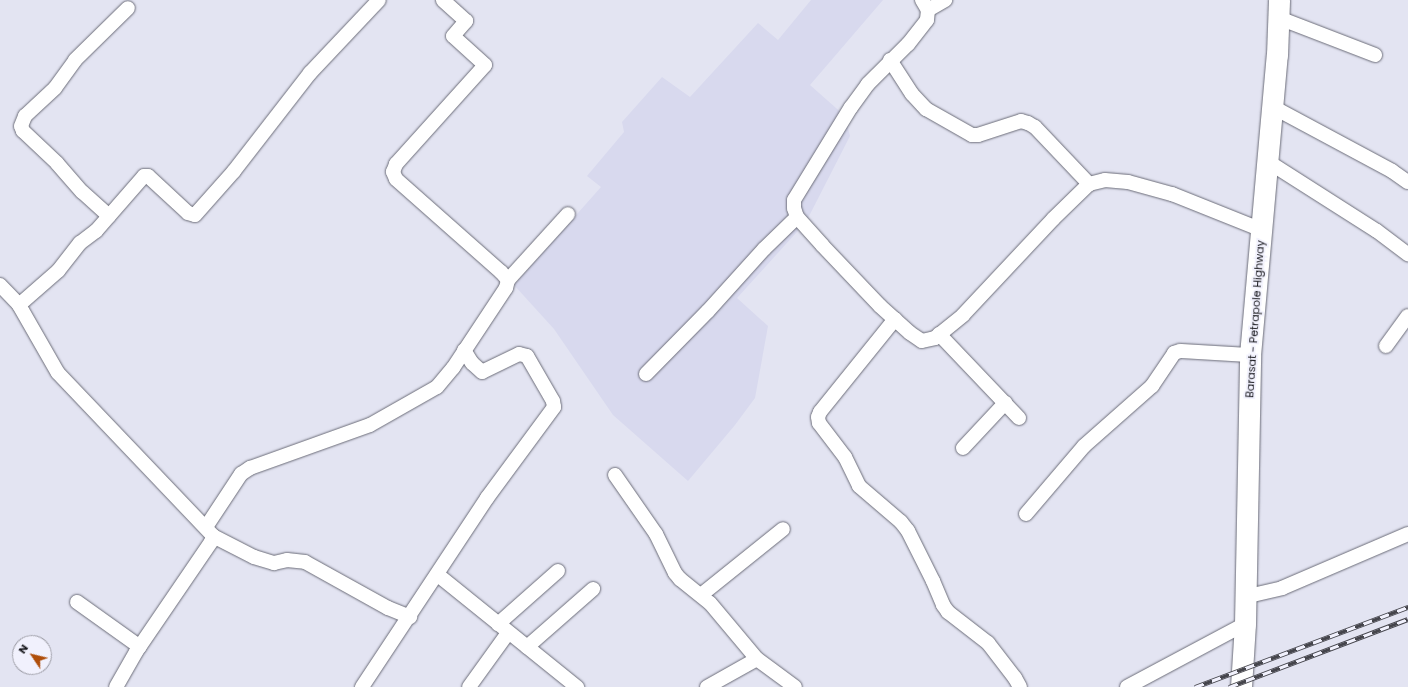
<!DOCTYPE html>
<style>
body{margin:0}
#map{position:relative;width:1408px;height:687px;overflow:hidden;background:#e3e4f2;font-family:Poppins,sans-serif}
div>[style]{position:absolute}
.built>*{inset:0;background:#d8d9ee}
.roads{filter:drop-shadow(0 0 1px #6b6c78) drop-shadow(0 0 1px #6b6c78)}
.minor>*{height:14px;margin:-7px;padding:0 7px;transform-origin:7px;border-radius:7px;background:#fff}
.highway>*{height:21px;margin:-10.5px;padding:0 10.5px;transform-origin:10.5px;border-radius:10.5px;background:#fff}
.rail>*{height:4.5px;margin-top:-2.25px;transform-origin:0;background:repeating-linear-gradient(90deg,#f1f1fd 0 9px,#45454c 0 18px);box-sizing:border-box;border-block:1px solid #45454c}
span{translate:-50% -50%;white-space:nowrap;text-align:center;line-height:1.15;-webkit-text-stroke:3.5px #f1f1fd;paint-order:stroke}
.street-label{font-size:11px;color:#18181d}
.north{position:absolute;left:12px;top:635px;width:40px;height:40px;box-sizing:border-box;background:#f1f1fd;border:1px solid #9a9aa3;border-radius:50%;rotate:305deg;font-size:11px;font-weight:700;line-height:16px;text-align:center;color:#18181d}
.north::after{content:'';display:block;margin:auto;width:14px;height:18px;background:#af4e0b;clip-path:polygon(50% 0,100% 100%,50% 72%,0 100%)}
</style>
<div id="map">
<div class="built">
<i style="clip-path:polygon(811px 0,883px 0,810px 85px,845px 116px,850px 136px,806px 222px,737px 298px,768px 326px,755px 398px,735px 425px,688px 481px,613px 415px,554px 329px,514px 285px,601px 187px,587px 176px,624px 132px,622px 122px,662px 77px,690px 97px,758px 23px,778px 40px)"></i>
</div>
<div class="roads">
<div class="minor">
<i style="left:922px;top:0;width:12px;rotate:59deg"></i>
<i style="left:928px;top:10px;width:10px;rotate:96deg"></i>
<i style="left:927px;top:20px;width:31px;rotate:128deg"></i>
<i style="left:908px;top:44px;width:57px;rotate:135deg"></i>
<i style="left:868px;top:84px;width:29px;rotate:126deg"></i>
<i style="left:851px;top:107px;width:109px;rotate:121.5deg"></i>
<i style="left:794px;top:200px;width:8px;rotate:90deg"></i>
<i style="left:794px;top:208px;width:9px;rotate:72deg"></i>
<i style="left:797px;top:217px;width:38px;rotate:48deg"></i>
<i style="left:822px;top:245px;width:84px;rotate:46.4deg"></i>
<i style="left:880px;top:306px;width:40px;rotate:42deg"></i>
<i style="left:910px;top:333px;width:14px;rotate:34deg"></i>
<i style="left:922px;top:341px;width:13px;rotate:-13deg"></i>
<i style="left:935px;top:338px;width:36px;rotate:-39deg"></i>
<i style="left:963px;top:315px;width:132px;rotate:-46.8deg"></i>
<i style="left:1053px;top:219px;width:50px;rotate:-44.2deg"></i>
<i style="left:1089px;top:184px;width:16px;rotate:-14deg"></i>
<i style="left:1105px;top:180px;width:23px;rotate:5deg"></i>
<i style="left:1128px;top:182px;width:46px;rotate:15.3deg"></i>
<i style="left:1172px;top:194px;width:97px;rotate:21.8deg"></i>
<i style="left:928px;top:10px;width:20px;rotate:-30deg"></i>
<i style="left:1279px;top:18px;width:103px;rotate:21.1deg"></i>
<i style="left:890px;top:60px;width:40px;rotate:57.1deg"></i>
<i style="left:912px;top:94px;width:21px;rotate:47deg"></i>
<i style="left:926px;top:109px;width:53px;rotate:29.5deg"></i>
<i style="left:972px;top:135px;width:6px"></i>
<i style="left:978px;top:135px;width:45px;rotate:-18deg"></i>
<i style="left:1021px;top:121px;width:7px;rotate:16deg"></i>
<i style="left:1028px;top:123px;width:8px;rotate:30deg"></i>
<i style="left:1035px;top:127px;width:79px;rotate:46.5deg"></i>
<i style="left:1271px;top:106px;width:137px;rotate:28.2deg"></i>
<i style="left:1392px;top:171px;width:19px;rotate:35deg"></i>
<i style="left:1267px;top:161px;width:130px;rotate:32.5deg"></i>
<i style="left:1377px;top:231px;width:39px;rotate:37deg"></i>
<i style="left:109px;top:216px;width:36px;rotate:-138deg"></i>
<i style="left:82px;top:192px;width:38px;rotate:-131deg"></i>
<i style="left:57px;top:163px;width:47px;rotate:-136.7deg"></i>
<i style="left:23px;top:131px;width:5px;rotate:-112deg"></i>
<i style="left:21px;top:126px;width:11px;rotate:-68deg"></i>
<i style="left:25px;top:116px;width:41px;rotate:-43deg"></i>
<i style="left:55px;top:88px;width:34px;rotate:-54deg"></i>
<i style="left:75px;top:60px;width:74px;rotate:-44.5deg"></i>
<i style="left:508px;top:280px;width:89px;rotate:-47.7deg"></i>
<i style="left:0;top:285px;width:28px;rotate:46deg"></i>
<i style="left:19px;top:305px;width:78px;rotate:60.2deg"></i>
<i style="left:58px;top:373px;width:225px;rotate:46.4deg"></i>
<i style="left:213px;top:536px;width:6px;rotate:108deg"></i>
<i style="left:211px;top:542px;width:133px;rotate:124.3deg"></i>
<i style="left:136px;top:652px;width:40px;rotate:119.7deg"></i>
<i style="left:19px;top:305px;width:52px;rotate:-41.1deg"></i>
<i style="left:58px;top:271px;width:36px;rotate:-52deg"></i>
<i style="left:80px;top:243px;width:20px;rotate:-37deg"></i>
<i style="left:96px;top:231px;width:73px;rotate:-48.9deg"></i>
<i style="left:144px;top:176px;width:4px"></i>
<i style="left:148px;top:176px;width:54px;rotate:42.8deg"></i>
<i style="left:188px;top:213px;width:7px;rotate:16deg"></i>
<i style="left:195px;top:215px;width:59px;rotate:-48.4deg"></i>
<i style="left:234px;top:171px;width:124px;rotate:-52.2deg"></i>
<i style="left:310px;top:73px;width:100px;rotate:-46.6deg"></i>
<i style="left:895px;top:319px;width:119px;rotate:128.9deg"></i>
<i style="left:820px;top:412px;width:5px;rotate:112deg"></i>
<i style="left:818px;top:417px;width:6px;rotate:81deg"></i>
<i style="left:819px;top:423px;width:43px;rotate:52.6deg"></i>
<i style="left:845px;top:457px;width:32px;rotate:64deg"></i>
<i style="left:859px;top:486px;width:55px;rotate:40.6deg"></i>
<i style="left:901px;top:522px;width:11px;rotate:52deg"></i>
<i style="left:908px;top:531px;width:56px;rotate:63.4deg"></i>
<i style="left:933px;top:581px;width:26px;rotate:67deg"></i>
<i style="left:943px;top:605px;width:9px;rotate:54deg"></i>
<i style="left:948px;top:612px;width:51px;rotate:37.8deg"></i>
<i style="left:988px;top:643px;width:44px;rotate:52.4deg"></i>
<i style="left:1015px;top:678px;width:10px;rotate:61deg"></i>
<i style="left:939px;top:334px;width:116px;rotate:46.4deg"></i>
<i style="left:1386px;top:346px;width:37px;rotate:-54deg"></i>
<i style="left:646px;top:374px;width:88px;rotate:-45.5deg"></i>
<i style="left:708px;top:311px;width:84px;rotate:-47.9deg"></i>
<i style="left:764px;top:249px;width:46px;rotate:-44.1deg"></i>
<i style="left:963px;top:448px;width:62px;rotate:-47deg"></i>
<i style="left:615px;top:475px;width:72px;rotate:55.2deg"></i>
<i style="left:656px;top:534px;width:43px;rotate:64deg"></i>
<i style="left:675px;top:573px;width:8px;rotate:50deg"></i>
<i style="left:680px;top:579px;width:38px;rotate:39deg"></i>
<i style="left:710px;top:603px;width:73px;rotate:50deg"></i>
<i style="left:757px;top:659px;width:47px;rotate:36.4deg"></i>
<i style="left:1026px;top:514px;width:89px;rotate:-49.5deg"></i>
<i style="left:1084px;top:446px;width:91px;rotate:-41.4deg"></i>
<i style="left:1152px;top:386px;width:40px;rotate:-56deg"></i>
<i style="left:1174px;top:353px;width:6px;rotate:-18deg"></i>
<i style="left:1180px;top:351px;width:70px;rotate:3.3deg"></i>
<i style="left:206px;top:527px;width:64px;rotate:-56.6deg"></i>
<i style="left:241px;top:474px;width:11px;rotate:-34deg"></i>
<i style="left:250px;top:468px;width:127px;rotate:-19.7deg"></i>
<i style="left:370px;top:425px;width:77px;rotate:-29.6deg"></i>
<i style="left:437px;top:387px;width:25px;rotate:-50deg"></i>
<i style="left:453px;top:368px;width:96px;rotate:-56.5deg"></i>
<i style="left:506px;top:288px;width:8px;rotate:-76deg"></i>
<i style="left:508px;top:280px;width:11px;rotate:-131deg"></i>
<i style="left:501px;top:272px;width:140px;rotate:-138.5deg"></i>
<i style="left:396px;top:179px;width:8px;rotate:-113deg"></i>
<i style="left:393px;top:172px;width:9px;rotate:-69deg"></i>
<i style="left:396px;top:164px;width:133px;rotate:-48deg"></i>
<i style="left:485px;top:65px;width:43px;rotate:-137.8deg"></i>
<i style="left:453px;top:36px;width:20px;rotate:-49deg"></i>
<i style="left:466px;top:21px;width:31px;rotate:-138deg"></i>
<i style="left:213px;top:536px;width:46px;rotate:27.1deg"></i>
<i style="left:254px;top:557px;width:21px;rotate:17deg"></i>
<i style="left:274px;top:563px;width:13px;rotate:-13deg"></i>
<i style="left:287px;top:560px;width:18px;rotate:6deg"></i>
<i style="left:305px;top:562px;width:95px;rotate:29deg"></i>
<i style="left:388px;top:608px;width:24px;rotate:22deg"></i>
<i style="left:438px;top:575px;width:179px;rotate:38.9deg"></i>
<i style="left:701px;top:595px;width:105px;rotate:-38.8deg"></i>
<i style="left:1244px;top:597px;width:39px;rotate:-13deg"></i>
<i style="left:1282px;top:588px;width:137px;rotate:-23.2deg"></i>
<i style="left:77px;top:602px;width:77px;rotate:35.5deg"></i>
<i style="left:498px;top:624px;width:80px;rotate:-41.5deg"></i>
<i style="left:527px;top:647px;width:88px;rotate:-41.3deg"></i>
<i style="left:362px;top:687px;width:227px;rotate:-56.5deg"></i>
<i style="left:487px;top:498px;width:113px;rotate:-53.6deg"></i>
<i style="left:554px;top:407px;width:6px;rotate:-99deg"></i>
<i style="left:553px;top:401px;width:52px;rotate:-120deg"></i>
<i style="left:527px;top:356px;width:8px;rotate:-166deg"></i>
<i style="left:519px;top:354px;width:41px;rotate:154.1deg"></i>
<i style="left:482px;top:372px;width:13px;rotate:-138deg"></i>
<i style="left:472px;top:363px;width:15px;rotate:-122deg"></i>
<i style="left:469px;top:687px;width:67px;rotate:-54.2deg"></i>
<i style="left:707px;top:687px;width:57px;rotate:-29.2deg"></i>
<i style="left:1127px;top:687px;width:134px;rotate:-28.1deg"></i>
</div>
<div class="highway">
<i style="left:1241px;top:687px;width:63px;rotate:-86.4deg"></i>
<i style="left:1245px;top:624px;width:269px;rotate:-88.9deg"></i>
<i style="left:1250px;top:355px;width:301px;rotate:-84.9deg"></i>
<i style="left:1277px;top:55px;width:55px;rotate:-87.9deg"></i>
</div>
</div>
<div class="rail">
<i style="left:1195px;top:687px;width:228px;rotate:-20.6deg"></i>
<i style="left:1229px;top:687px;width:191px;rotate:-20.8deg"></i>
</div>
<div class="street-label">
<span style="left:1255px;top:319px;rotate:-86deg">Barasat - Petrapole Highway</span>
</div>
<div class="north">N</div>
</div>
